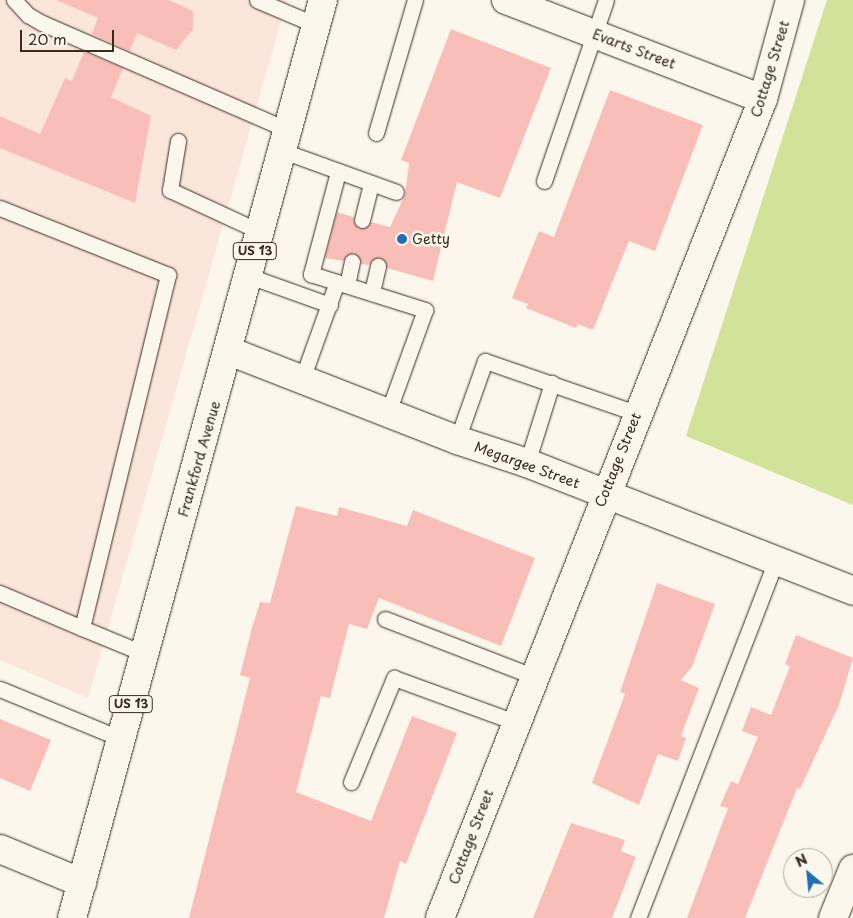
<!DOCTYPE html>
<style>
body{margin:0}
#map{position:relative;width:853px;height:918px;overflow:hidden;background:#fbf7ec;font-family:"Playpen Sans",sans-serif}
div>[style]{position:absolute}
.built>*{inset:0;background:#fbe6dc}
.green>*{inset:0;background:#d0e398}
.building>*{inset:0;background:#fabeb8}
.roads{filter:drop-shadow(0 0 1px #3b2a1e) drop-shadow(0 0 1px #3b2a1e)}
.service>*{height:15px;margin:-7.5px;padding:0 7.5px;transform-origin:7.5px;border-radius:7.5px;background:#fbf7ec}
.minor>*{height:28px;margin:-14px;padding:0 14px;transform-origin:14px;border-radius:14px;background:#fbf7ec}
.primary>*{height:28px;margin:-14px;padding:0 14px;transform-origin:14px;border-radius:14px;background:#fbf7ec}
.dots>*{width:14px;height:14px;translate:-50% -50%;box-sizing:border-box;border:2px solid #fbf7ec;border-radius:50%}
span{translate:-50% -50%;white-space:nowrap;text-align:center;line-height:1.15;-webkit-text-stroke:5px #fbf7ec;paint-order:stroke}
.shield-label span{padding:1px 4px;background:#fbf7ec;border:1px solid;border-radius:4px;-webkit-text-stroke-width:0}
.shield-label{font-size:12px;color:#3b2a1e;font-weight:700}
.street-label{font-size:14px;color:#3b2a1e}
.poi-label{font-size:14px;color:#3b2a1e}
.left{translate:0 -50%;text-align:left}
.north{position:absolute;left:783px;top:848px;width:50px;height:50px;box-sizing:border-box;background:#fbf7ec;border:1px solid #aea59a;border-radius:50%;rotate:332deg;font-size:14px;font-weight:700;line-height:20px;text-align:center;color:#3b2a1e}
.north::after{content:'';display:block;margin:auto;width:18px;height:22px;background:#1f6fb2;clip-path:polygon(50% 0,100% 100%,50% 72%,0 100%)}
.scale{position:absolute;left:20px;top:30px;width:94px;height:22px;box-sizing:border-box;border:2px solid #3b2a1e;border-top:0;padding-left:6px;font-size:15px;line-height:18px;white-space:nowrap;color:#3b2a1e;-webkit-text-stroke:4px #fbf7ec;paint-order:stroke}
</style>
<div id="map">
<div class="built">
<i style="clip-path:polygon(0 0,287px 0,88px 698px,0 660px)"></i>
</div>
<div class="green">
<i style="clip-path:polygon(827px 0,853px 0,853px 505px,686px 436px)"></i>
</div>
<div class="building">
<i style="clip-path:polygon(56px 0,169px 0,193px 11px,193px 29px,176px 50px,137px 33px,130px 51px,92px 34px,98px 18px)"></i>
<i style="clip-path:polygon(451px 29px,551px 68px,500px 198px,457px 182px,433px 281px,387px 268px,380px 257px,369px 265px,361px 264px,354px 253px,343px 261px,325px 258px,337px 212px,353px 217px,359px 229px,371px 222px,390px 227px,405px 195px,409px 163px,401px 160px)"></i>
<i style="clip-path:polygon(84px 52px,123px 68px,111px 97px,151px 116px,135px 203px,0 148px,0 116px,40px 134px,65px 78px,72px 81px)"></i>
<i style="clip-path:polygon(610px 90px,703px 125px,655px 251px,629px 241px,593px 330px,578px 324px,576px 328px,526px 308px,528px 304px,512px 298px,539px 231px,554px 237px)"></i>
<i style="clip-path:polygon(296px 506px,337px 516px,339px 507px,407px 526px,413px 510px,535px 558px,501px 646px,379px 598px,367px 629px,349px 624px,330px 698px,321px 696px,296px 792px,371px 821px,412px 716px,457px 733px,406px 864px,400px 861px,384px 918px,189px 918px,250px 678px,240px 675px,252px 628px,260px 602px,270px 603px)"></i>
<i style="clip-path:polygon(657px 583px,715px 604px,692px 667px,681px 680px,699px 688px,681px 736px,686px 738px,678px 761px,658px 754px,639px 805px,592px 783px,625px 694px,620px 692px)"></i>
<i style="clip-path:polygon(796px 635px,853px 658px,839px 705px,800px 789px,797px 788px,745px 918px,687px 918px,728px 808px,720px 806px,731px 781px,738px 784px,758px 737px,742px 731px,751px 707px,771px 715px,790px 666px,785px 664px)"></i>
<i style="clip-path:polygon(0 719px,51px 740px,30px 791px,0 778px)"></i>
<i style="clip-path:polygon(571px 823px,625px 840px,621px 851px,636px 857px,612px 918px,533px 918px)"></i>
</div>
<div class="roads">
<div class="service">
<i style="left:14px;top:0;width:21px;rotate:47deg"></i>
<i style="left:28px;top:15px;width:16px;rotate:30deg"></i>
<i style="left:42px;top:23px;width:268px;rotate:23.5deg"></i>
<i style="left:257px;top:0;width:64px;rotate:23deg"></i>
<i style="left:376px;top:133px;width:139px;rotate:-73.7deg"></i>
<i style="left:178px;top:141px;width:50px;rotate:99.3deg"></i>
<i style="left:170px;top:190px;width:100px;rotate:24.8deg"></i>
<i style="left:283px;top:151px;width:120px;rotate:19.9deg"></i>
<i style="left:338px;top:172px;width:106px;rotate:104.8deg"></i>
<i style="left:311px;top:274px;width:120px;rotate:17.5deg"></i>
<i style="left:425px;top:310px;width:109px;rotate:109.9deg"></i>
<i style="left:544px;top:181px;width:191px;rotate:-71.1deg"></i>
<i style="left:0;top:208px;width:181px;rotate:21.7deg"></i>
<i style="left:168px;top:275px;width:363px;rotate:103.7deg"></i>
<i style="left:82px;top:628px;width:89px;rotate:-156.9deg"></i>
<i style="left:362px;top:220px;width:38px;rotate:-76deg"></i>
<i style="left:249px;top:276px;width:86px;rotate:19.7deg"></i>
<i style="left:347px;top:285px;width:24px;rotate:-78deg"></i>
<i style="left:372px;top:292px;width:27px;rotate:-77deg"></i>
<i style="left:302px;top:379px;width:103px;rotate:-70.2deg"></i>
<i style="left:457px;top:440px;width:84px;rotate:-70.5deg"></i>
<i style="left:485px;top:361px;width:160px;rotate:19deg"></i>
<i style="left:527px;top:463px;width:84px;rotate:-72.6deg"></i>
<i style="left:385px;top:619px;width:159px;rotate:21.1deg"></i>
<i style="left:82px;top:628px;width:68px;rotate:22.4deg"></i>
<i style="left:0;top:689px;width:132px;rotate:22.3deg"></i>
<i style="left:351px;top:782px;width:113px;rotate:-67.5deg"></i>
<i style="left:394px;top:678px;width:129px;rotate:20deg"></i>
<i style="left:638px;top:918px;width:383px;rotate:-68.9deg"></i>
</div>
<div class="minor">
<i style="left:506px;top:0;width:275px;rotate:21.1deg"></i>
<i style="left:229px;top:351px;width:245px;rotate:21.3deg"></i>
<i style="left:457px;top:440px;width:74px;rotate:18.2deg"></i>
<i style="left:527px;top:463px;width:350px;rotate:21.4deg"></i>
<i style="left:0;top:849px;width:89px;rotate:22.5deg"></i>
<i style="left:440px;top:918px;width:880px;rotate:-68.48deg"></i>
<i style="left:763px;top:99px;width:103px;rotate:-74.7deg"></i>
<i style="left:833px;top:918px;width:53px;rotate:-67.8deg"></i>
</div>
<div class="primary">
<i style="left:72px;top:918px;width:952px;rotate:-74.71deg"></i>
</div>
</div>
<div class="dots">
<i style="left:402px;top:239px;background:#1f6fb2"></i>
</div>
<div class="shield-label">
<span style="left:255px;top:251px">US 13</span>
<span style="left:131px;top:704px">US 13</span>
</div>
<div class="street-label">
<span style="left:634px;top:49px;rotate:21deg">Evarts Street</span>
<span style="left:770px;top:69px;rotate:-73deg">Cottage Street</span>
<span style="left:199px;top:459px;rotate:-74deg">Frankford Avenue</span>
<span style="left:618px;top:460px;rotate:-68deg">Cottage Street</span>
<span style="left:527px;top:465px;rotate:20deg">Megargee Street</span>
<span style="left:471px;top:837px;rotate:-69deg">Cottage Street</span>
</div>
<div class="poi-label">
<span class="left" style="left:412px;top:239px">Getty</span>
</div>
<div class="north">N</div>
<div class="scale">20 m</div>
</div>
